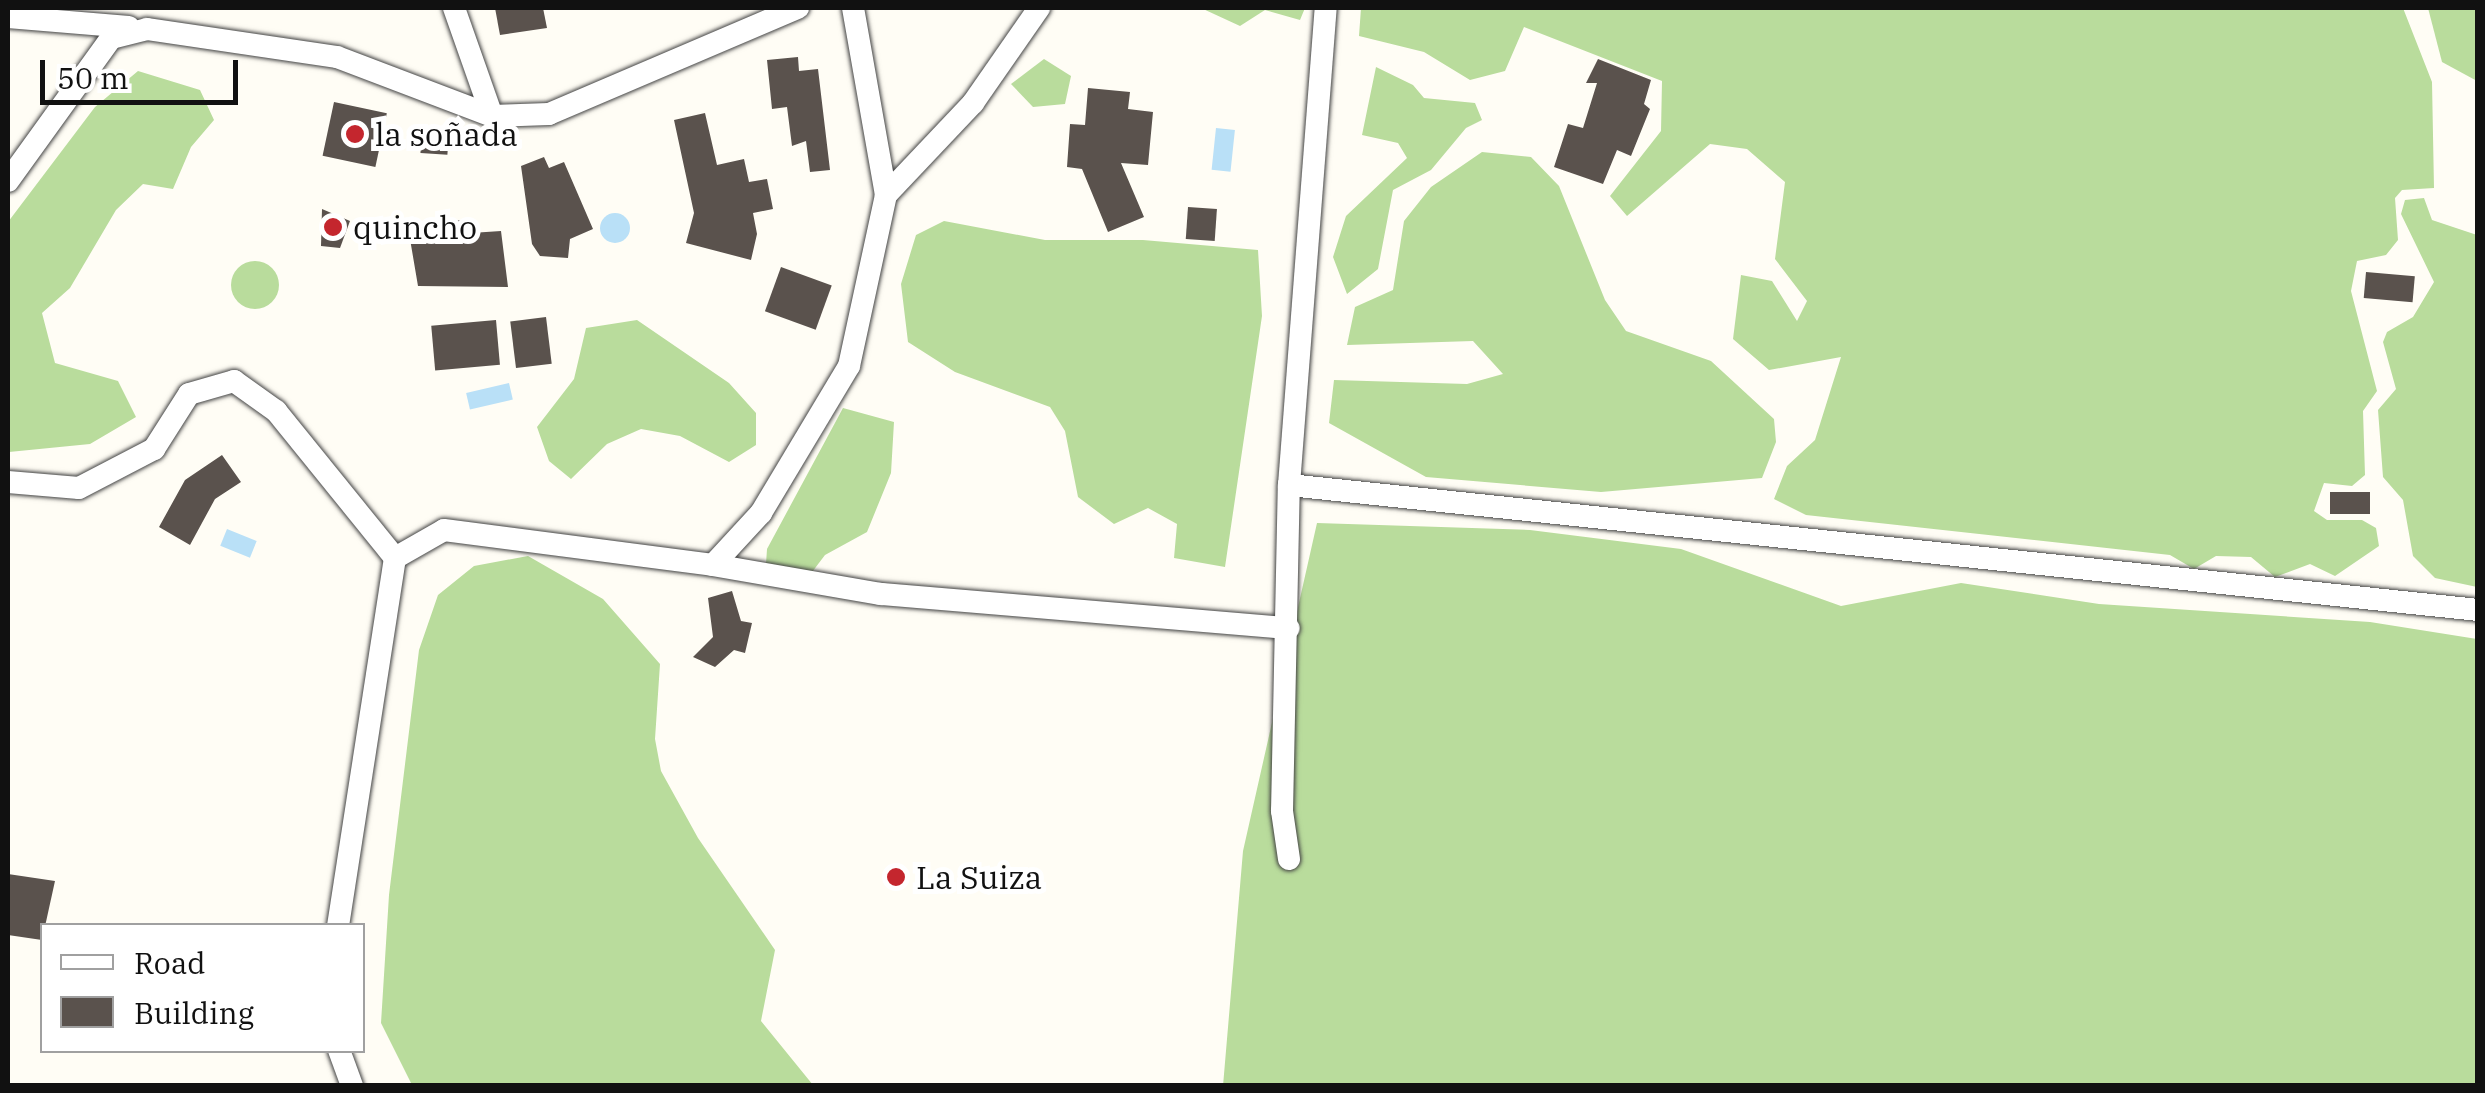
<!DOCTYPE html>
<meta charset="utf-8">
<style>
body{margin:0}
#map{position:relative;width:2485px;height:1093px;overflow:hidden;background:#fffdf5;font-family:"IBM Plex Serif",serif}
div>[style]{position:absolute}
.forest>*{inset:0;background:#b9dc9c}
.round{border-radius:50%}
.water>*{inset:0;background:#b9e0f7;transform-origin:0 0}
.building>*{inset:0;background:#5a524d;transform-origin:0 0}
.roads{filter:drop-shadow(0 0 2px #444) drop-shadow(0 0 2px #444)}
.street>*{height:22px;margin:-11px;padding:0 11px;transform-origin:11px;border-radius:11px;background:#fff}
.dots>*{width:28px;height:28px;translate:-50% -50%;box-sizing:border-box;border:5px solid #fff;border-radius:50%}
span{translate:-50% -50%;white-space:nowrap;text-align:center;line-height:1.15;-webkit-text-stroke:10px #fff;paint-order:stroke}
.poi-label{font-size:32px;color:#111}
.left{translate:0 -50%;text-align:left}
.frame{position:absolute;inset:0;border:10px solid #111;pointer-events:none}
.legend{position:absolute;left:40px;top:923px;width:325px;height:130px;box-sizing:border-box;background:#fff;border:2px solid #a0a0a0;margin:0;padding:12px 18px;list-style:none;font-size:30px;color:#111}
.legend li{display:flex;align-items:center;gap:20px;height:50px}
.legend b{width:50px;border:2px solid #a0a0a0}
.scale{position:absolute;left:40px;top:60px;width:198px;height:45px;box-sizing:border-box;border:5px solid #111;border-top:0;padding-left:12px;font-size:30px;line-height:35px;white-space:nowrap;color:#111;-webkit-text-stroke:8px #fff;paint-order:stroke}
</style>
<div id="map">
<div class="forest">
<i style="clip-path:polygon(1201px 8px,1305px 8px,1300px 20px,1265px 10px,1240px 26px)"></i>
<i style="clip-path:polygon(1361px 8px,2403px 8px,2432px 82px,2434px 188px,2402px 190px,2395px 198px,2398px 240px,2386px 255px,2357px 261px,2351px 291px,2377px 391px,2363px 411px,2365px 475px,2352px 486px,2324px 483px,2314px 511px,2327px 520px,2362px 520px,2376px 528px,2379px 546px,2335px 576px,2310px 564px,2275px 577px,2251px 557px,2216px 556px,2194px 569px,2170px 555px,1806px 515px,1774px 499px,1787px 466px,1815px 440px,1841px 357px,1769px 370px,1733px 339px,1741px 275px,1772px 281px,1797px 321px,1807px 301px,1775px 259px,1785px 182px,1747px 149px,1710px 144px,1627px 216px,1610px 196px,1661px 131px,1662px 81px,1524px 27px,1505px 71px,1470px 80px,1424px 52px,1359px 36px)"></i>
<i style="clip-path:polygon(2428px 8px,2477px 8px,2477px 81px,2442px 62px)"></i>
<i style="clip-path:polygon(1044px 59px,1071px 76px,1065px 104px,1033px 107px,1011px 84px)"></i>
<i style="clip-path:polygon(1376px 67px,1413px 85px,1424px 98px,1475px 103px,1482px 120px,1466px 128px,1431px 170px,1393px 190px,1378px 269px,1347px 294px,1333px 257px,1346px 216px,1407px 158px,1398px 143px,1362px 135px)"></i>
<i style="clip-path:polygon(138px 71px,200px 90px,214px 120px,191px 147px,173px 189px,143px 184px,116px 210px,70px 288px,42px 313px,55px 363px,118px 381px,136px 417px,90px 444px,9px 452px,8px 222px,95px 107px)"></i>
<i style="clip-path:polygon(1482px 152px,1531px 157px,1559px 186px,1605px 300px,1626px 331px,1711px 361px,1774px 419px,1776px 442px,1762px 478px,1601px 492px,1426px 477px,1329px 423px,1334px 380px,1467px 384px,1503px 374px,1473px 341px,1347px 345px,1355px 307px,1393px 290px,1404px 221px,1431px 187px)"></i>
<i style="clip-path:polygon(2424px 198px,2432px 220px,2477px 235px,2477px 587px,2435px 578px,2413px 556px,2403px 500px,2383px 477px,2378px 410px,2396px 389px,2383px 342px,2387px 332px,2413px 317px,2434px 282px,2401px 214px,2405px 200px)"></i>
<i style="clip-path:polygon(944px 221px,1045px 240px,1143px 240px,1258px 250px,1262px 316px,1225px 567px,1174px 558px,1177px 524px,1148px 508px,1114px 524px,1078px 497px,1065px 431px,1050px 407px,955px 372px,908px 342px,901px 284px,916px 235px)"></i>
<i class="round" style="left:231px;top:261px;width:48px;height:48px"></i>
<i style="clip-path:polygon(637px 320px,729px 383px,756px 413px,756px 445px,729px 462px,680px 436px,641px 429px,607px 444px,571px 479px,549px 461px,537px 427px,574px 379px,586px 328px)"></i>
<i style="clip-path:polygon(843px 408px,894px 422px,891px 473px,867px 532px,825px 555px,803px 584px,766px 564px,767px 549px)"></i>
<i style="clip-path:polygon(1317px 523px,1530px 530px,1681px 549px,1841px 606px,1961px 583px,2099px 604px,2370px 622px,2477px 639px,2477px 1085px,1223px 1086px,1243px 851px)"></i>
<i style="clip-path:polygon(528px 556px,603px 599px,660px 664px,655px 739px,661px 771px,698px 838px,775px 950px,761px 1021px,813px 1085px,412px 1085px,381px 1023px,389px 895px,419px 650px,438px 595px,474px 566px)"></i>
</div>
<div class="water">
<i style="left:1216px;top:128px;width:19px;height:42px;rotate:6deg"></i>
<i class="round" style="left:600px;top:213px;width:30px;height:30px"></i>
<i style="left:509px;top:383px;width:17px;height:44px;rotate:77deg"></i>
<i style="left:227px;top:529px;width:32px;height:18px;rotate:22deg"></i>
</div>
<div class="building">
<i style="clip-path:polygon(495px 8px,543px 8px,547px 28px,500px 35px)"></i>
<i style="clip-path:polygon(798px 57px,799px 71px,818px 69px,830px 170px,810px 172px,806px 141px,792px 146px,787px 107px,772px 109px,767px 60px)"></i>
<i style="clip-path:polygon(1598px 59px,1651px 80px,1644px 104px,1650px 109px,1631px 156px,1617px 150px,1603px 184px,1554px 167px,1568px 124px,1583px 128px,1597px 83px,1586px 83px)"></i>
<i style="clip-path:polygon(1088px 88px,1130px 92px,1128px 109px,1153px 112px,1148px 165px,1121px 163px,1144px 217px,1108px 232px,1082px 169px,1067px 167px,1070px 124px,1085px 125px)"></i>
<i style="left:334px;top:102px;width:54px;height:55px;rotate:12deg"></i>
<i style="clip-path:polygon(705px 113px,717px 165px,744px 159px,749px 182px,767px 179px,773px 209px,753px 213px,757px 234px,751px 260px,686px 243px,694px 213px,674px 120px)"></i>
<i style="left:422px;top:131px;width:27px;height:22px;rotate:4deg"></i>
<i style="clip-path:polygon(544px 157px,549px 168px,564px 162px,593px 229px,570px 239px,568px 258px,540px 256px,532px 244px,521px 166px)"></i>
<i style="left:1188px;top:207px;width:29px;height:32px;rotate:4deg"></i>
<i style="clip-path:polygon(322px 209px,350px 221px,340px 248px,321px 246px)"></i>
<i style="clip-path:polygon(471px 219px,471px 233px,501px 231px,508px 287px,418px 286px,410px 239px,445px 237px,443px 222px)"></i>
<i style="left:781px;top:267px;width:54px;height:47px;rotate:20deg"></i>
<i style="left:2366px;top:272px;width:49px;height:26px;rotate:5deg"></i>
<i style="left:546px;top:317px;width:47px;height:36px;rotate:83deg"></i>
<i style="left:496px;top:320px;width:45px;height:65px;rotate:85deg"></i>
<i style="clip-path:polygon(222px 455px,241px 482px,215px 499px,190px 545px,159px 527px,185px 480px)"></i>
<i style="left:2330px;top:492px;width:40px;height:22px"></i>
<i style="clip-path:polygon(732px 591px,741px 621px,752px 623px,745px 653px,734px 650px,715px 667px,693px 657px,713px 637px,708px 598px)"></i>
<i style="clip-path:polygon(8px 874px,55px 881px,42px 940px,8px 935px)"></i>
</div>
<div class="roads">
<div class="street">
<i style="left:454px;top:8px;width:114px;rotate:70.6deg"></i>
<i style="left:8px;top:17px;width:121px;rotate:4.7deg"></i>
<i style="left:8px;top:181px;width:176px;rotate:-54.2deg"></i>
<i style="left:111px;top:38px;width:37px;rotate:-14deg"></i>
<i style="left:147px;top:29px;width:192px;rotate:8.4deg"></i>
<i style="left:337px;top:57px;width:166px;rotate:20.8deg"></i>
<i style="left:492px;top:116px;width:57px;rotate:-2deg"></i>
<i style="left:549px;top:114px;width:271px;rotate:-23.1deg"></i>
<i style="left:886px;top:195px;width:127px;rotate:-46.6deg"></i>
<i style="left:973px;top:103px;width:116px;rotate:-55.2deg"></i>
<i style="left:8px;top:482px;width:71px;rotate:4.8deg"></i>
<i style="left:79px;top:488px;width:85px;rotate:-27.5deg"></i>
<i style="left:154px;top:449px;width:65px;rotate:-57.5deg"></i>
<i style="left:189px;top:394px;width:47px;rotate:-16.1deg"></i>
<i style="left:234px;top:381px;width:52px;rotate:35.5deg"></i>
<i style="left:276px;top:411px;width:189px;rotate:51deg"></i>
<i style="left:1289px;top:485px;width:1196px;rotate:6deg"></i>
<i style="left:713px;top:565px;width:170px;rotate:9.8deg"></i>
<i style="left:881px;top:594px;width:409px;rotate:4.8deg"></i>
<i style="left:1289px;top:859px;width:49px;rotate:-98.3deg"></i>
<i style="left:1282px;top:811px;width:326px;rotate:-88.8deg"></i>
<i style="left:1289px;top:485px;width:478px;rotate:-85.6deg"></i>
<i style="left:338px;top:926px;width:372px;rotate:-81.2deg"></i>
<i style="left:395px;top:558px;width:56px;rotate:-29.7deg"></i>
<i style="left:444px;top:530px;width:271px;rotate:7.4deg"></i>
<i style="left:713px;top:565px;width:71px;rotate:-47.3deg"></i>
<i style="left:761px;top:513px;width:171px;rotate:-59.1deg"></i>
<i style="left:849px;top:366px;width:175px;rotate:-77.8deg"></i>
<i style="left:886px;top:195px;width:190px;rotate:-100deg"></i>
<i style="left:339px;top:1050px;width:38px;rotate:70deg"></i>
</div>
</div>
<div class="dots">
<i style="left:355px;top:134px;background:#c4262e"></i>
<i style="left:333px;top:227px;background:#c4262e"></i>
<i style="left:896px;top:877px;background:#c4262e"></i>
</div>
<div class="poi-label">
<span class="left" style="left:375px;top:134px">la soñada</span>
<span class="left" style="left:353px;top:227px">quincho</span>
<span class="left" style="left:916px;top:877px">La Suiza</span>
</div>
<div class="frame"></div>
<ul class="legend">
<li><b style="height:12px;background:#fff"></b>Road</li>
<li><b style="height:28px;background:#5a524d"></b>Building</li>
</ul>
<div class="scale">50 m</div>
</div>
